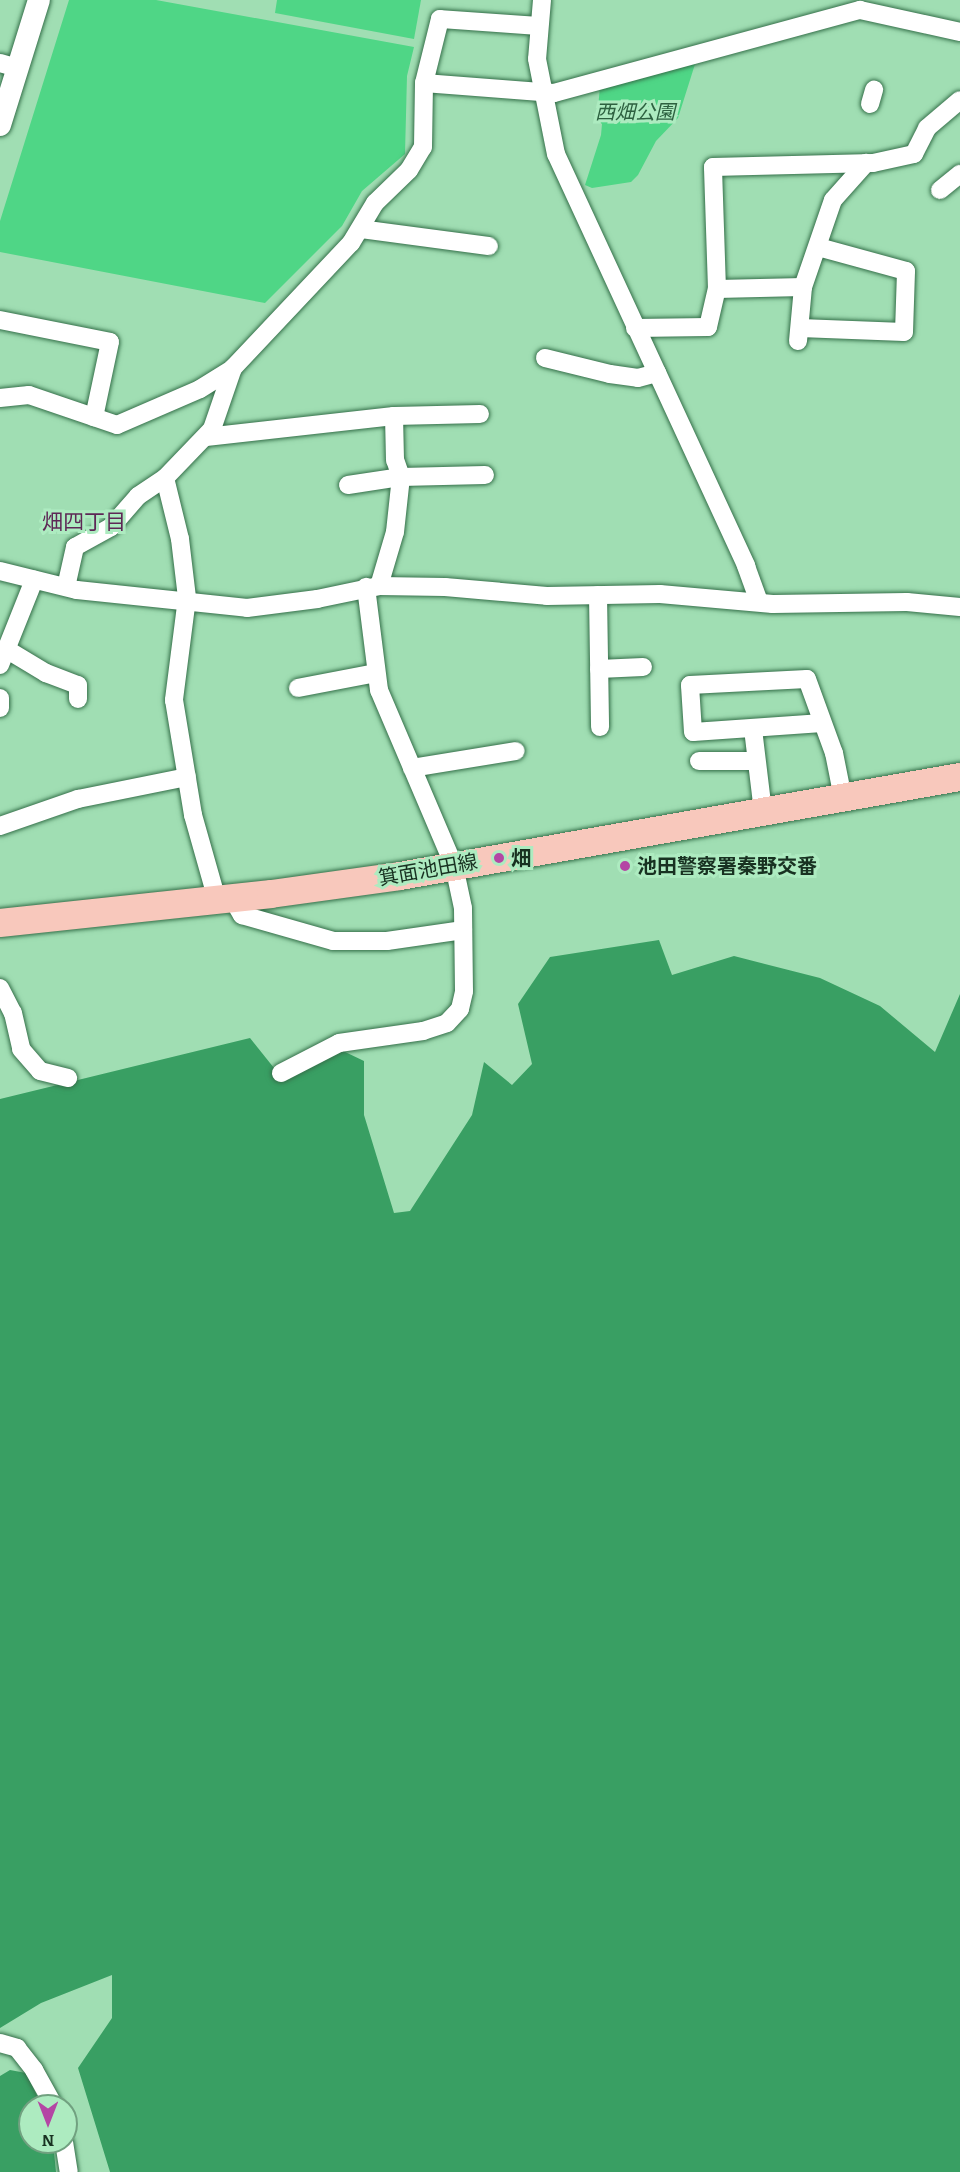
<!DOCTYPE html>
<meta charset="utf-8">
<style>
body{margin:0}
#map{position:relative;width:960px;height:2172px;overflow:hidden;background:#a0deb3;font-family:Bitter,"Noto Sans JP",serif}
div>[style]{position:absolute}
.green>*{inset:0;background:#4fd686}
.forest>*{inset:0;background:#399f63}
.roads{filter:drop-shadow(0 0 2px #35704a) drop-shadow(0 0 2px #35704a)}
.minor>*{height:18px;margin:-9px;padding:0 9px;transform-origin:9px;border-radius:9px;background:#fff}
.tertiary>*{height:22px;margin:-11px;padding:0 11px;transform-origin:11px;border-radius:11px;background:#fff}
.primary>*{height:28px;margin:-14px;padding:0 14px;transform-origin:14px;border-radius:14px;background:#f8c8bc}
.dots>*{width:16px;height:16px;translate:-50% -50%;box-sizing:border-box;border:3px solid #adebc0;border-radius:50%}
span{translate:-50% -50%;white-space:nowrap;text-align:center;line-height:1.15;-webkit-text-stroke:6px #adebc0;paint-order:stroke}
.park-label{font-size:20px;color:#2d6140;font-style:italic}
.poi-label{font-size:20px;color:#183121;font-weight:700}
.left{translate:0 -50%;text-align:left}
.street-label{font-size:20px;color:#183121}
.neighbourhood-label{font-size:21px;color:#5e2856}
.north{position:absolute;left:18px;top:2094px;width:60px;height:60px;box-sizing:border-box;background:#adebc0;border:2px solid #71a180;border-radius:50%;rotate:180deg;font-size:16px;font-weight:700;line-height:24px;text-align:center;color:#183121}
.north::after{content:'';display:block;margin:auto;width:21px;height:27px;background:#b446a4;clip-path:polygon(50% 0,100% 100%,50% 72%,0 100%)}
</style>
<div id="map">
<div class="green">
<i style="clip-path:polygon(69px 0,156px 0,414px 47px,407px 76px,405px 154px,362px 191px,342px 226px,265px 303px,0 252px,0 221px)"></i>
<i style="clip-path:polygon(277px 0,421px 0,414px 39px,275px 13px)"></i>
<i style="clip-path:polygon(696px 61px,678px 118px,656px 141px,638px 175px,631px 182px,592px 188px,585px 185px,601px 135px,602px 124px,597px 120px,600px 86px)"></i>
</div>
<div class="forest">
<i style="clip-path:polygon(659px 940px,672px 975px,734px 956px,820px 978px,880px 1006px,935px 1052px,960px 994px,960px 2172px,110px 2172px,78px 2068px,112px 2018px,112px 1975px,41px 2003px,0 2028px,0 1099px,250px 1038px,282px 1078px,341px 1050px,364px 1061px,364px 1115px,394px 1213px,410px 1211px,472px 1115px,484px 1062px,512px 1085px,532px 1064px,518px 1004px,550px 957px)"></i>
<i style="clip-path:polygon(10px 2070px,26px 2073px,42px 2106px,30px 2106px,30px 2142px,53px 2142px,56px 2172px,0 2172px,0 2076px)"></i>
</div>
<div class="roads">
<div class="minor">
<i style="left:542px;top:0;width:59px;rotate:94.8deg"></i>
<i style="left:537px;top:59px;width:97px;rotate:78.7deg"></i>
<i style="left:556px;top:154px;width:454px;rotate:65.2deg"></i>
<i style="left:746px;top:566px;width:37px;rotate:70deg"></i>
<i style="left:0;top:63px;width:18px;rotate:16deg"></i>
<i style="left:424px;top:83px;width:130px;rotate:4.4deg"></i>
<i style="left:554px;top:93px;width:317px;rotate:-15.2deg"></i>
<i style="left:860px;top:10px;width:102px;rotate:12.4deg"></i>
<i style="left:870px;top:104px;width:15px;rotate:-74deg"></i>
<i style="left:940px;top:190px;width:26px;rotate:-39deg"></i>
<i style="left:361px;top:229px;width:129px;rotate:7.6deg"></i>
<i style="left:717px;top:289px;width:86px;rotate:-1.3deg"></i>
<i style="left:803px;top:287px;width:92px;rotate:-71deg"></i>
<i style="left:833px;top:200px;width:50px;rotate:-48.3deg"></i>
<i style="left:0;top:320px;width:112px;rotate:11.3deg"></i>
<i style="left:110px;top:342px;width:77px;rotate:102deg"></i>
<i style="left:635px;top:328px;width:73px;rotate:-0.8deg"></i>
<i style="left:708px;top:327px;width:39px;rotate:-77deg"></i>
<i style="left:717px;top:289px;width:122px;rotate:-91.9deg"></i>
<i style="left:713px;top:167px;width:160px;rotate:-1.4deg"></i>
<i style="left:873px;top:163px;width:42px;rotate:-12.4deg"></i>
<i style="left:914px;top:154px;width:29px;rotate:-63deg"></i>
<i style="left:927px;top:128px;width:43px;rotate:-40.3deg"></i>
<i style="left:800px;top:328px;width:104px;rotate:2.2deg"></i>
<i style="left:904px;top:332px;width:61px;rotate:-88.1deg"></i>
<i style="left:906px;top:271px;width:91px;rotate:-164.7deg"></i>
<i style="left:798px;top:341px;width:54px;rotate:-84.7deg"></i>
<i style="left:545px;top:358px;width:67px;rotate:13.8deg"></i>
<i style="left:610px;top:374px;width:28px;rotate:8deg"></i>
<i style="left:638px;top:378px;width:20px;rotate:-15deg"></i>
<i style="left:0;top:398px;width:29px;rotate:-6deg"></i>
<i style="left:29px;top:395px;width:93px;rotate:18.8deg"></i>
<i style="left:117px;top:425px;width:90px;rotate:-23.4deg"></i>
<i style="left:200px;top:389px;width:39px;rotate:-32deg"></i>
<i style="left:233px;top:368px;width:172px;rotate:-46.7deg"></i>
<i style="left:351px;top:243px;width:47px;rotate:-59deg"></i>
<i style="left:375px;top:203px;width:47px;rotate:-44.1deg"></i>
<i style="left:409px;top:170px;width:27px;rotate:-59deg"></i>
<i style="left:423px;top:147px;width:64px;rotate:-89.1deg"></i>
<i style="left:424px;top:83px;width:66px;rotate:-76deg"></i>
<i style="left:440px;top:19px;width:97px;rotate:4.1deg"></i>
<i style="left:206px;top:437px;width:189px;rotate:-6.4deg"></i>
<i style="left:394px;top:416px;width:86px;rotate:-1.3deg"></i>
<i style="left:165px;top:478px;width:63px;rotate:76.2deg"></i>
<i style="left:180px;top:539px;width:59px;rotate:83.2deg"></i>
<i style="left:187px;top:598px;width:103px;rotate:97.3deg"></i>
<i style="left:174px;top:700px;width:117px;rotate:80.6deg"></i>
<i style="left:193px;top:815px;width:88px;rotate:74.2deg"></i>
<i style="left:348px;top:485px;width:54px;rotate:-8.6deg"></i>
<i style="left:401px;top:477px;width:84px;rotate:-1.4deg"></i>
<i style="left:0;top:571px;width:79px;rotate:13.9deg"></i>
<i style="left:77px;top:590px;width:171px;rotate:6deg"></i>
<i style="left:247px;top:608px;width:71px;rotate:-7.3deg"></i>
<i style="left:317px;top:599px;width:63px;rotate:-11.8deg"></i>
<i style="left:379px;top:586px;width:66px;rotate:0.9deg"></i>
<i style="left:445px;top:587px;width:102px;rotate:5deg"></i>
<i style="left:547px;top:596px;width:113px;rotate:-1deg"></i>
<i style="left:660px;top:594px;width:113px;rotate:5.1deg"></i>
<i style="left:773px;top:604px;width:134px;rotate:-0.9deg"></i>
<i style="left:907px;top:602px;width:53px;rotate:5.4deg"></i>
<i style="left:379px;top:586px;width:56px;rotate:-73.5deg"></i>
<i style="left:395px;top:532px;width:55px;rotate:-83.8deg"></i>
<i style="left:401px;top:477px;width:18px;rotate:-109deg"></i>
<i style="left:395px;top:460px;width:44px;rotate:-91.3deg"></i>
<i style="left:66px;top:587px;width:41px;rotate:-77.3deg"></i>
<i style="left:75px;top:547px;width:41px;rotate:-29.1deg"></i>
<i style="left:111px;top:527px;width:41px;rotate:-48.9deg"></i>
<i style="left:138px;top:496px;width:32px;rotate:-34deg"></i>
<i style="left:165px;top:478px;width:68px;rotate:-46.2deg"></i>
<i style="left:212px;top:429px;width:65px;rotate:-71deg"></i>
<i style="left:598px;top:595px;width:132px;rotate:89.1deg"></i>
<i style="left:6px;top:649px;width:47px;rotate:31deg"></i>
<i style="left:46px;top:673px;width:34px;rotate:21deg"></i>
<i style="left:78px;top:685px;width:14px;rotate:90deg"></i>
<i style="left:0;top:665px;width:92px;rotate:-68.2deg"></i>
<i style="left:599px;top:669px;width:44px;rotate:-2.6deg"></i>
<i style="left:298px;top:688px;width:79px;rotate:-10.9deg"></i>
<i style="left:0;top:698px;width:10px;rotate:90deg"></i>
<i style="left:822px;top:723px;width:129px;rotate:176deg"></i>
<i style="left:693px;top:732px;width:47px;rotate:-93.7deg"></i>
<i style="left:690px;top:685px;width:117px;rotate:-2.9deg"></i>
<i style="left:807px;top:679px;width:79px;rotate:70deg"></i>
<i style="left:834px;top:753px;width:46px;rotate:78.7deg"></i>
<i style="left:753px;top:729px;width:84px;rotate:83.1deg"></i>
<i style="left:699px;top:761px;width:57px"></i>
<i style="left:412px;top:768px;width:105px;rotate:-9.3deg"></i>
<i style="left:0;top:826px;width:83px;rotate:-19.1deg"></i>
<i style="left:78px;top:799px;width:111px;rotate:-11.4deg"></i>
<i style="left:232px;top:898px;width:20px;rotate:60deg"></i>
<i style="left:242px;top:915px;width:95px;rotate:15.9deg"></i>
<i style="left:333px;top:941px;width:54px"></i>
<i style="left:387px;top:941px;width:77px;rotate:-8.2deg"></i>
<i style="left:0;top:988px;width:28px;rotate:63deg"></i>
<i style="left:13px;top:1013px;width:37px;rotate:77deg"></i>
<i style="left:21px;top:1049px;width:29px;rotate:49deg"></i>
<i style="left:40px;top:1071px;width:29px;rotate:14deg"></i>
<i style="left:281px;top:1073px;width:65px;rotate:-27.3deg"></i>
<i style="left:339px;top:1043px;width:85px;rotate:-8.1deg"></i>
<i style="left:423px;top:1031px;width:25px;rotate:-18deg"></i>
<i style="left:447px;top:1023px;width:19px;rotate:-47deg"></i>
<i style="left:460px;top:1009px;width:18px;rotate:-77deg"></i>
<i style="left:464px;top:991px;width:83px;rotate:-90.7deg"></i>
<i style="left:463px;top:908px;width:43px;rotate:-102.1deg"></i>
<i style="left:454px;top:866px;width:191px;rotate:-113.1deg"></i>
<i style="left:379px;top:690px;width:104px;rotate:-97.2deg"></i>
<i style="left:0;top:2043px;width:18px;rotate:16deg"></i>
<i style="left:17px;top:2048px;width:28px;rotate:52deg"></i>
<i style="left:34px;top:2070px;width:41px;rotate:60.9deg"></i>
<i style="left:64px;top:2142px;width:30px;rotate:81deg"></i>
</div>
<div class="tertiary">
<i style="left:0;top:125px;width:131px;rotate:-72.7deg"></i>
</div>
<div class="primary">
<i style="left:0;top:923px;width:273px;rotate:-6.1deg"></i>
<i style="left:271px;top:894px;width:130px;rotate:-7.9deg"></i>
<i style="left:400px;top:876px;width:569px;rotate:-10.03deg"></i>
</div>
</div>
<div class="dots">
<i style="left:499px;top:858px;background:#b446a4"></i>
<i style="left:625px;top:866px;background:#b446a4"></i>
</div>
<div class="park-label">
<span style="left:635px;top:112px">西畑公園</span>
</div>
<div class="poi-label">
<span class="left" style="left:511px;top:858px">畑</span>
<span class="left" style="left:637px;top:866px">池田警察署秦野交番</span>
</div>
<div class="street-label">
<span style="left:428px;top:870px;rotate:-10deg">箕面池田線</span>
</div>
<div class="neighbourhood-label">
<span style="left:84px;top:522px">畑四丁目</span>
</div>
<div class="north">N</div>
</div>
